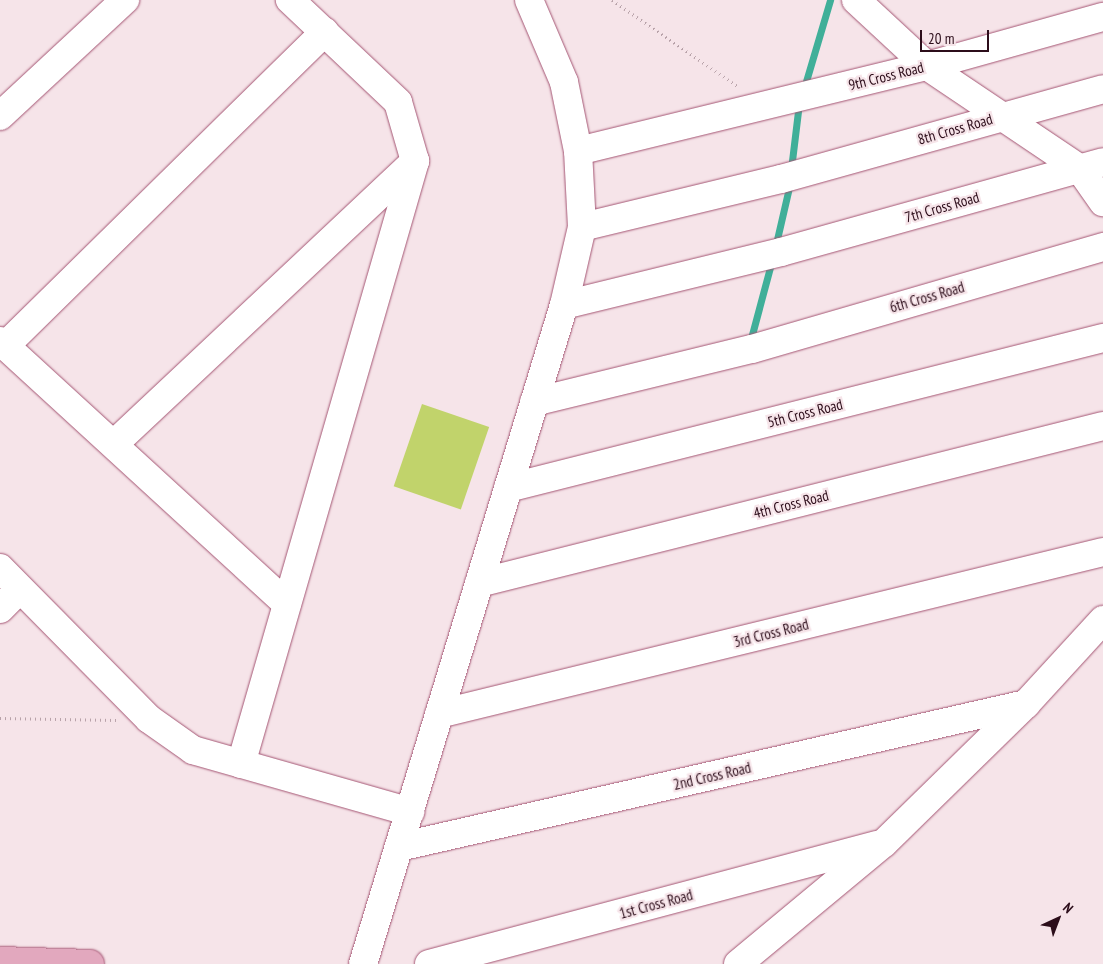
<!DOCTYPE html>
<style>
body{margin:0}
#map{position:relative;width:1103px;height:964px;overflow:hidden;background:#f6e4e9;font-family:"PT Sans Narrow",sans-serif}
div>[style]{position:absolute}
.stream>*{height:7px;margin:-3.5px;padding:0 3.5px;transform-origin:3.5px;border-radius:3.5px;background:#40af99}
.building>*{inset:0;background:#c1d36b;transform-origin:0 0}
.path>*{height:3px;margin-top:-1.5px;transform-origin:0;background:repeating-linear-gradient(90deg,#b8a2a9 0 1px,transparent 0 5px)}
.roads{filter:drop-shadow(0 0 1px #a45573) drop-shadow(0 0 1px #a45573)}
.minor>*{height:28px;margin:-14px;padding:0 14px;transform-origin:14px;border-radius:14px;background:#fff}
.major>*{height:28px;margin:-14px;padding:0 14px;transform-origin:14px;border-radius:14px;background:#e2a8be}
span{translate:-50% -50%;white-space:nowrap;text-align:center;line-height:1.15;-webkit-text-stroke:4.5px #f6e4e9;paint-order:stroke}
.street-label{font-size:15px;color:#2c0d1a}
.north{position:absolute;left:1033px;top:894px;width:50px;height:50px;-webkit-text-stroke:4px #f6e4e9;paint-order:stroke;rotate:43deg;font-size:14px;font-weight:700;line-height:20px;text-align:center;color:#2c0d1a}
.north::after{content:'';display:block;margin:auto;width:18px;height:22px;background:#2c0d1a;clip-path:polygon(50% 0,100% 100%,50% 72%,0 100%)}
.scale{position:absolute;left:920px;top:30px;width:69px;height:22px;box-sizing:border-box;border:2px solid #2c0d1a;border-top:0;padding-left:6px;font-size:15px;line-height:18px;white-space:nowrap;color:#2c0d1a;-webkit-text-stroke:4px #f6e4e9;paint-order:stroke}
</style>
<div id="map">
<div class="stream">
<i style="left:804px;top:88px;width:92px;rotate:-73.5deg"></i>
<i style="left:791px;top:169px;width:66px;rotate:-83.1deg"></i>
<i style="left:775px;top:248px;width:67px;rotate:-77deg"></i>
<i style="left:750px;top:342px;width:85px;rotate:-75deg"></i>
</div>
<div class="building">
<i style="left:422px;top:404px;width:71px;height:87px;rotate:19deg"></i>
</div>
<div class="path">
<i style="left:612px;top:0;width:152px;rotate:34.5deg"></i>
<i style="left:0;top:718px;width:116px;rotate:1deg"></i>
</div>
<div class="roads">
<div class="minor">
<i style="left:856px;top:0;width:97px;rotate:42.9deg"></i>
<i style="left:927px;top:66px;width:183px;rotate:33.9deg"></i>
<i style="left:1079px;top:168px;width:42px;rotate:54.8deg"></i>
<i style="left:0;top:116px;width:171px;rotate:-42.9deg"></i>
<i style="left:578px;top:151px;width:359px;rotate:-13.7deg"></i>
<i style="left:927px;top:66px;width:183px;rotate:-15.6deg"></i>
<i style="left:582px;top:227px;width:205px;rotate:-13.6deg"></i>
<i style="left:781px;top:179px;width:334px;rotate:-15.6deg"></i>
<i style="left:564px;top:305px;width:223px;rotate:-13.7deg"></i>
<i style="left:781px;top:252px;width:334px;rotate:-15.6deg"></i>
<i style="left:0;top:341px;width:389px;rotate:42.5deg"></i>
<i style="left:6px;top:345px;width:447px;rotate:-44.5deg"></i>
<i style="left:534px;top:402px;width:224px;rotate:-13.7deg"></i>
<i style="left:752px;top:349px;width:366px;rotate:-16.2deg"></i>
<i style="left:114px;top:444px;width:413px;rotate:-43.2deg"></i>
<i style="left:508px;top:488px;width:614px;rotate:-14.15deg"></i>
<i style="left:0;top:568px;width:212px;rotate:45.4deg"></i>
<i style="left:149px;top:719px;width:54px;rotate:35.2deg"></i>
<i style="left:193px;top:750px;width:226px;rotate:15.9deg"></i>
<i style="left:479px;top:583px;width:643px;rotate:-14.12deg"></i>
<i style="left:0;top:609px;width:28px;rotate:-45deg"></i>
<i style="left:439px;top:714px;width:683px;rotate:-13.71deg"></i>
<i style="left:241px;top:764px;width:628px;rotate:-73.9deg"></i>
<i style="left:415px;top:161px;width:61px;rotate:-106.1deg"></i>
<i style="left:398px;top:102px;width:149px;rotate:-136.6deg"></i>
<i style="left:399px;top:847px;width:643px;rotate:-12.85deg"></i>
<i style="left:363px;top:964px;width:689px;rotate:-73.04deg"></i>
<i style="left:564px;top:305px;width:80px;rotate:-77deg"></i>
<i style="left:582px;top:227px;width:76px;rotate:-93deg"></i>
<i style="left:578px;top:151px;width:70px;rotate:-101.5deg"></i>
<i style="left:564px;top:82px;width:89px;rotate:-113.1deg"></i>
<i style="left:429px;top:964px;width:464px;rotate:-14.9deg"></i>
<i style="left:738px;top:964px;width:190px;rotate:-39.7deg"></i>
<i style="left:884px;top:843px;width:199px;rotate:-44.4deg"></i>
<i style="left:1026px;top:704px;width:114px;rotate:-47.5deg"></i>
</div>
<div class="major">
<i style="left:0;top:961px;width:90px;rotate:1.9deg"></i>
</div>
</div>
<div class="street-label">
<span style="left:886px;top:76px;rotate:-14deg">9th Cross Road</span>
<span style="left:955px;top:129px;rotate:-16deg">8th Cross Road</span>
<span style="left:942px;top:207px;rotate:-16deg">7th Cross Road</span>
<span style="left:927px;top:297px;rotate:-16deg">6th Cross Road</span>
<span style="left:805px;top:413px;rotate:-14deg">5th Cross Road</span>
<span style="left:791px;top:504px;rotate:-14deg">4th Cross Road</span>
<span style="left:771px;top:633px;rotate:-14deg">3rd Cross Road</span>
<span style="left:712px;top:776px;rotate:-13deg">2nd Cross Road</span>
<span style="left:656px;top:904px;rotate:-15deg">1st Cross Road</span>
</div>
<div class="north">N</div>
<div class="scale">20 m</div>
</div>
